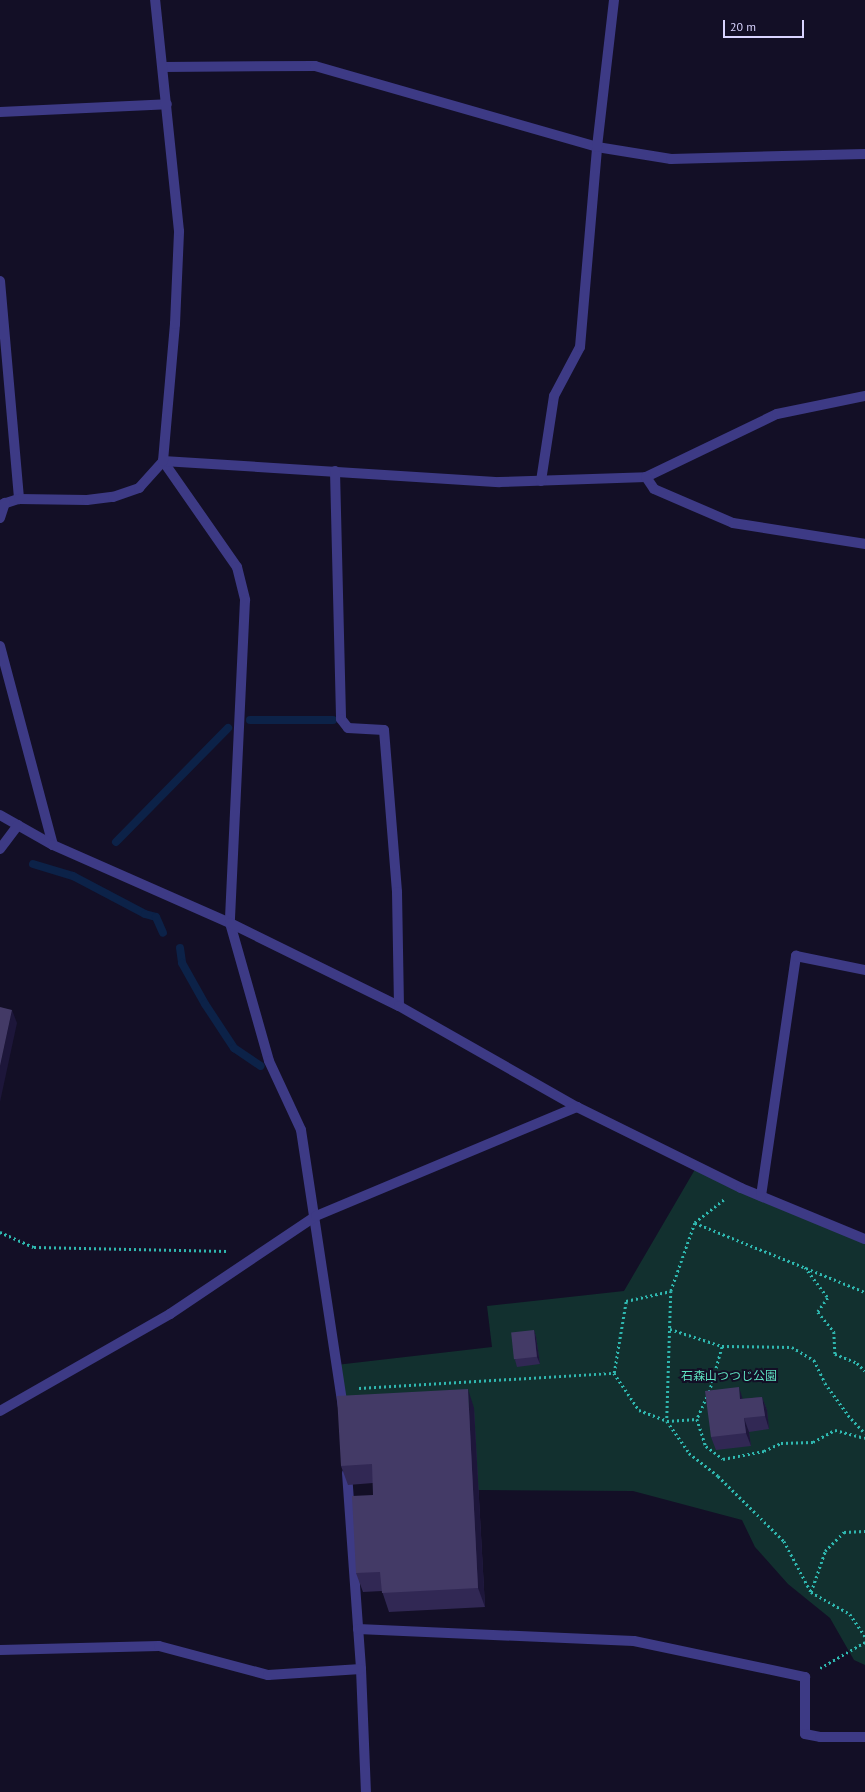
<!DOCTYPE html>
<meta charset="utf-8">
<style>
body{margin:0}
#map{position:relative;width:865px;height:1792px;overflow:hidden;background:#130f26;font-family:"PT Sans","Noto Sans JP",sans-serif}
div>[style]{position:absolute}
.green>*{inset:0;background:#12302f}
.stream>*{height:8px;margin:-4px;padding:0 4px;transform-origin:4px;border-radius:4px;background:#0c2248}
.path>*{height:2.5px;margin-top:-1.25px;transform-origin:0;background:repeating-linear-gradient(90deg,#2fb8b0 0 2px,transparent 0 5px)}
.minor>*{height:10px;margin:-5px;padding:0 5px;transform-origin:5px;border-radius:5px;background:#3d3a85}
.wall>*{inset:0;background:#312854}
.shaded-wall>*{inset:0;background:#1d163a}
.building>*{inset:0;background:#433a66;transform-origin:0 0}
span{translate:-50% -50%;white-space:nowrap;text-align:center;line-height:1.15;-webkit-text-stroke:4px #130f26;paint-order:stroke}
.park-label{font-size:12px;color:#5fe0c0}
.scale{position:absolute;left:723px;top:20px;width:81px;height:18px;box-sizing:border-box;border:2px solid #d9d4ff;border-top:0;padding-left:5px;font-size:12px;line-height:14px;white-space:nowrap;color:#d9d4ff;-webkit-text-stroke:3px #130f26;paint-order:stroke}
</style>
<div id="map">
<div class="green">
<i style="clip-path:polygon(697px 1166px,865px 1239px,865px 1665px,854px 1660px,830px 1618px,788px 1584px,755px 1547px,742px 1520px,633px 1491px,479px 1490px,344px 1415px,336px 1365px,492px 1347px,487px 1306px,624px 1291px)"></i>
</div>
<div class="stream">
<i style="left:250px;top:720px;width:83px"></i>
<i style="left:116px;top:842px;width:160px;rotate:-45.5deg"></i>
<i style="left:33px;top:864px;width:42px;rotate:16.7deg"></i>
<i style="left:73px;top:876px;width:81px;rotate:27.8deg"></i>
<i style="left:145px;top:914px;width:11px;rotate:15deg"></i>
<i style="left:156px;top:917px;width:17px;rotate:66deg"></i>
<i style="left:180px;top:948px;width:15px;rotate:82deg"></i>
<i style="left:182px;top:963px;width:47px;rotate:60.7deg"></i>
<i style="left:205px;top:1004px;width:53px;rotate:56.6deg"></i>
<i style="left:234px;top:1048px;width:32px;rotate:34deg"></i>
</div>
<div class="path">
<i style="left:724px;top:1200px;width:37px;rotate:142deg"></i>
<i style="left:695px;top:1223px;width:72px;rotate:109.4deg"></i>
<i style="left:671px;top:1291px;width:130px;rotate:91.8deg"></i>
<i style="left:667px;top:1421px;width:39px;rotate:55deg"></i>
<i style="left:689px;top:1453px;width:37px;rotate:38deg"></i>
<i style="left:718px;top:1476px;width:93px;rotate:44.6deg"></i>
<i style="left:784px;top:1541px;width:58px;rotate:62.1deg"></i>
<i style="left:811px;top:1592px;width:45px;rotate:29.4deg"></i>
<i style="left:850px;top:1614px;width:27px;rotate:56deg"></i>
<i style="left:695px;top:1223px;width:183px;rotate:22.1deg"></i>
<i style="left:0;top:1232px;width:37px;rotate:24deg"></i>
<i style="left:34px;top:1247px;width:194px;rotate:1.2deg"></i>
<i style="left:805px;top:1267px;width:39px;rotate:53deg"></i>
<i style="left:828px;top:1298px;width:17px;rotate:126deg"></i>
<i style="left:818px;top:1312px;width:26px;rotate:51deg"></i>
<i style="left:834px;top:1332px;width:22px;rotate:87deg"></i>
<i style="left:835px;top:1354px;width:24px;rotate:22deg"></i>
<i style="left:857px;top:1363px;width:11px;rotate:45deg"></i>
<i style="left:670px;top:1329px;width:55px;rotate:18.1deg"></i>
<i style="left:722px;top:1346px;width:70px;rotate:0.8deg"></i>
<i style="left:792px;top:1347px;width:26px;rotate:31deg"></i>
<i style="left:814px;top:1360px;width:25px;rotate:64deg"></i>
<i style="left:825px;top:1383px;width:39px;rotate:54deg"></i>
<i style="left:848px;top:1415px;width:25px;rotate:47deg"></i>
<i style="left:614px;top:1373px;width:45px;rotate:56deg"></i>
<i style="left:639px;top:1410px;width:30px;rotate:21deg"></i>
<i style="left:667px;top:1421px;width:30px;rotate:-4deg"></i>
<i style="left:359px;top:1388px;width:255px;rotate:-3.4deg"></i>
<i style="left:614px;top:1373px;width:73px;rotate:-80.5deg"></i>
<i style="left:626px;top:1301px;width:46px;rotate:-12.5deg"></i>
<i style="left:709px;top:1392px;width:48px;rotate:-74.2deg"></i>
<i style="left:707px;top:1397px;width:24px;rotate:114deg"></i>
<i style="left:697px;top:1419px;width:28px;rotate:72deg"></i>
<i style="left:706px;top:1446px;width:21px;rotate:37deg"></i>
<i style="left:723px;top:1459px;width:42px;rotate:-11deg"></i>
<i style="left:764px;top:1451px;width:19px;rotate:-25deg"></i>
<i style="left:781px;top:1443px;width:32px;rotate:-2deg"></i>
<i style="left:813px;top:1442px;width:25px;rotate:-29deg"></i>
<i style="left:835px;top:1430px;width:31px;rotate:15deg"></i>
<i style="left:811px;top:1592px;width:43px;rotate:-71.1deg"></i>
<i style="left:825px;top:1551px;width:27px;rotate:-45deg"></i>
<i style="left:844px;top:1532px;width:21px;rotate:-3deg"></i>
<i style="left:820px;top:1668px;width:52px;rotate:-30deg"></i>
</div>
<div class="minor">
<i style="left:163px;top:67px;width:152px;rotate:-0.4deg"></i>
<i style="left:315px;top:66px;width:293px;rotate:16deg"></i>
<i style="left:597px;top:147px;width:75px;rotate:9.2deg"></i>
<i style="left:671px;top:159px;width:194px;rotate:-1.5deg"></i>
<i style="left:0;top:112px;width:167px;rotate:-2.7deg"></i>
<i style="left:0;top:281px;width:219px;rotate:85deg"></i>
<i style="left:163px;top:461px;width:129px;rotate:55.1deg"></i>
<i style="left:237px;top:567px;width:34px;rotate:76deg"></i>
<i style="left:245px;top:600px;width:323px;rotate:92.7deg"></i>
<i style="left:230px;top:923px;width:143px;rotate:74.2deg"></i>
<i style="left:269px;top:1061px;width:76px;rotate:65.1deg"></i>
<i style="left:301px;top:1130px;width:282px;rotate:81.4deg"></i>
<i style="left:163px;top:461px;width:337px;rotate:3.6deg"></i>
<i style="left:499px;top:482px;width:147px;rotate:-1.9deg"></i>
<i style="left:646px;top:477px;width:145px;rotate:-25.7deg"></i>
<i style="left:777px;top:414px;width:90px;rotate:-11.6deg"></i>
<i style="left:335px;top:471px;width:248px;rotate:88.6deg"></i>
<i style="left:341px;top:719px;width:11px;rotate:52deg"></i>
<i style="left:348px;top:728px;width:36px;rotate:3deg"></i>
<i style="left:384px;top:730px;width:163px;rotate:85.4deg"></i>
<i style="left:397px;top:892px;width:114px;rotate:89deg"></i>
<i style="left:646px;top:477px;width:14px;rotate:56deg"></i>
<i style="left:654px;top:489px;width:86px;rotate:23.3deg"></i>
<i style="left:733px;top:523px;width:134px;rotate:9deg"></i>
<i style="left:541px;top:481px;width:86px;rotate:-81.3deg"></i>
<i style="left:554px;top:396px;width:55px;rotate:-62deg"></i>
<i style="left:580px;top:347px;width:201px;rotate:-85.1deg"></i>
<i style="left:597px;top:147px;width:148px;rotate:-83.4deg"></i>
<i style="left:0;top:505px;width:20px;rotate:-18deg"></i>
<i style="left:19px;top:499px;width:68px;rotate:0.8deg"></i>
<i style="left:87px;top:500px;width:26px;rotate:-7deg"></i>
<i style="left:113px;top:497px;width:28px;rotate:-19deg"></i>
<i style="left:139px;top:488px;width:36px;rotate:-48deg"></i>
<i style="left:163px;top:461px;width:138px;rotate:-85deg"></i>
<i style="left:175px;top:324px;width:93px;rotate:-87.5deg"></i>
<i style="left:179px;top:231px;width:232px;rotate:-95.9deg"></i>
<i style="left:0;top:518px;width:16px;rotate:-72deg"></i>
<i style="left:0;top:646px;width:206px;rotate:75.1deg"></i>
<i style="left:0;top:815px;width:61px;rotate:29.5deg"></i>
<i style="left:53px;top:845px;width:193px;rotate:23.8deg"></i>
<i style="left:230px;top:923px;width:188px;rotate:26.2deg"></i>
<i style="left:399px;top:1006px;width:205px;rotate:29.6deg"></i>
<i style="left:577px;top:1107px;width:183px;rotate:26.3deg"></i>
<i style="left:741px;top:1188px;width:134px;rotate:22.4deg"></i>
<i style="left:0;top:849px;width:30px;rotate:-53deg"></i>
<i style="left:761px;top:1196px;width:243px;rotate:-81.7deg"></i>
<i style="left:796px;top:956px;width:70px;rotate:11.5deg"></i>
<i style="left:0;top:1411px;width:196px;rotate:-29.7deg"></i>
<i style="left:170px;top:1314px;width:176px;rotate:-33.9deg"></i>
<i style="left:316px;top:1216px;width:283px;rotate:-22.7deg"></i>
<i style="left:347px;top:1473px;width:196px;rotate:85.9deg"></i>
<i style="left:361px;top:1669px;width:123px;rotate:87.7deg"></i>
<i style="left:358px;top:1629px;width:276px;rotate:2.5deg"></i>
<i style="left:634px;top:1641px;width:175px;rotate:11.9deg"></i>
<i style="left:805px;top:1677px;width:57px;rotate:90deg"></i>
<i style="left:805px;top:1734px;width:15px;rotate:11deg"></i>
<i style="left:820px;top:1737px;width:45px"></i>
<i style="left:0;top:1650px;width:159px;rotate:-1.4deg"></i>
<i style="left:159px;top:1646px;width:113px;rotate:14.9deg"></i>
<i style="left:268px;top:1675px;width:93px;rotate:-3.7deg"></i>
</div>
<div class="wall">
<i style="clip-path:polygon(534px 1330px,536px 1337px,540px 1364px,517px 1367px,515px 1360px)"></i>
<i style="clip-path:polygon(762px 1397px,767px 1410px,769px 1429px,749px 1432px,751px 1446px,716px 1450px,711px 1437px,743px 1399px)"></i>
<i style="clip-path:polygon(474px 1408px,485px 1607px,389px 1612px,382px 1591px,363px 1592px,356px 1573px,373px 1495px,373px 1483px,348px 1485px,341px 1466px)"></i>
</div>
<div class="shaded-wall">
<i style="clip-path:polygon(12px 1010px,17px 1023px,0 1102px,0 1066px)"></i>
<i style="clip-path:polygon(534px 1330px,536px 1337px,540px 1364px,537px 1357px)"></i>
<i style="clip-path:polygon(739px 1387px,743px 1400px,740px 1399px)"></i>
<i style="clip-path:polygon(468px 1389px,474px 1408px,485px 1607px,478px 1588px)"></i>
<i style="clip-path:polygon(762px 1397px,767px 1410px,769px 1429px,765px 1416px)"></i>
<i style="clip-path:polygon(744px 1418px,749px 1432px,751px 1446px,746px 1433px)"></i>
</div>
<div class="building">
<i style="clip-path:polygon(0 1007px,12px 1010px,0 1066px)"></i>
<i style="left:534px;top:1330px;width:27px;height:23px;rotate:84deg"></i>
<i style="clip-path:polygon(739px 1387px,740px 1399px,762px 1397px,765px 1416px,744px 1418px,746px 1433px,711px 1437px,705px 1391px)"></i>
<i style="clip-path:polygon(468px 1389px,478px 1588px,382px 1593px,380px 1572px,356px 1573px,352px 1496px,373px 1495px,372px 1464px,341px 1466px,337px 1396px)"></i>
</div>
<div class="park-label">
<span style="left:729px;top:1376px">石森山つつじ公園</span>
</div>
<div class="scale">20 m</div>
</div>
